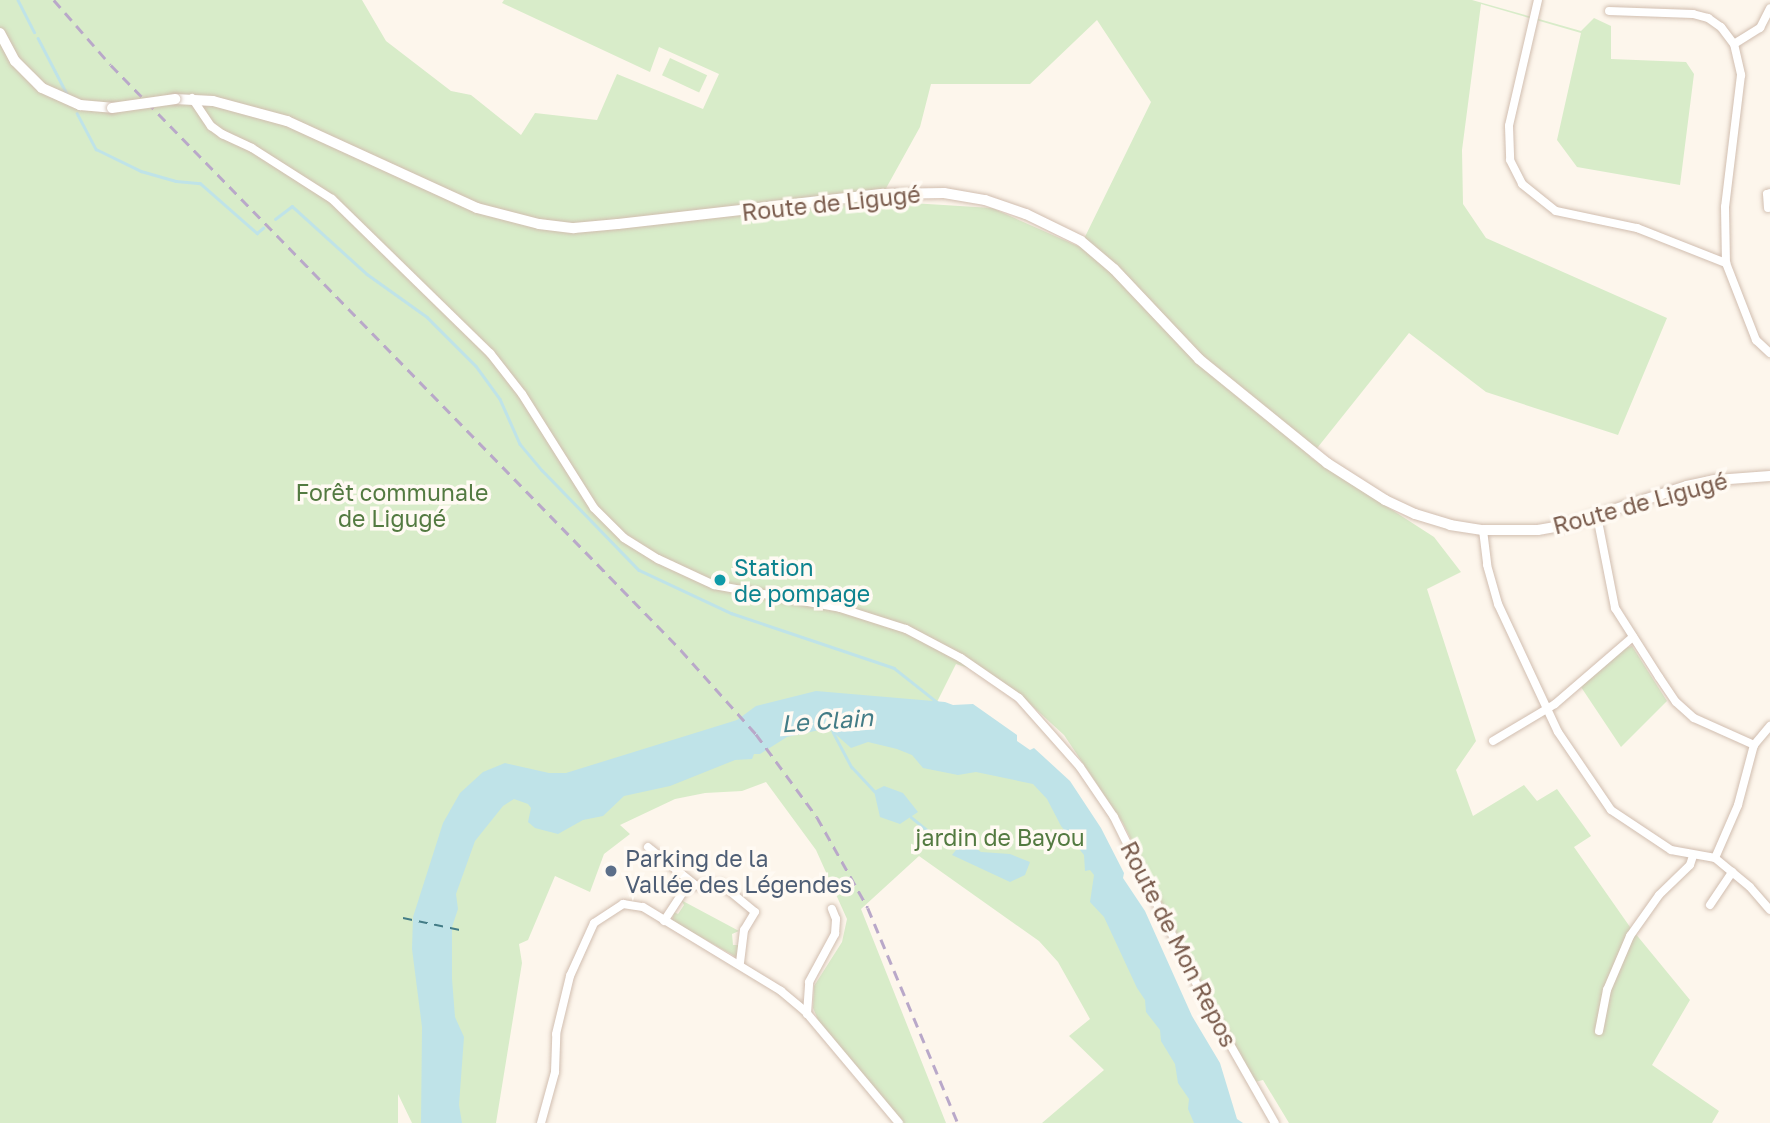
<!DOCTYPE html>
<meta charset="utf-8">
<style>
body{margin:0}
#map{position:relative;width:1770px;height:1123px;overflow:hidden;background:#fdf6ec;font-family:"Golos Text",sans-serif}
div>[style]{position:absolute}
.green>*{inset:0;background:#d8ecc9;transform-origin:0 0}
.water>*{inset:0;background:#bfe3e8}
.stream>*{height:2.5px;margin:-1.25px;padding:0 1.25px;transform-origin:1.25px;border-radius:1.25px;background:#bfe3e8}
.ferry>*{height:2px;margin-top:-1px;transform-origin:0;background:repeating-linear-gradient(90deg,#437c86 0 9px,transparent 0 16px)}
.roads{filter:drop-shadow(0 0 2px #d1beb0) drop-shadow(0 0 2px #d1beb0)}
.minor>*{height:8px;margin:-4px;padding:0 4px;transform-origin:4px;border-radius:4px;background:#fff}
.tertiary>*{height:10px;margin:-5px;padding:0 5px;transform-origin:5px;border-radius:5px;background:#fff}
.rail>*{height:2.5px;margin-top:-1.25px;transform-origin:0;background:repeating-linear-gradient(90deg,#b9a8c9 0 10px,transparent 0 17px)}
.bridges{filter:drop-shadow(0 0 2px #d1beb0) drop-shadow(0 0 2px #d1beb0)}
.tertiary-bridge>*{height:10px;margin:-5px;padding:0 5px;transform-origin:5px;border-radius:5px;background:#fff}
.dots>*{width:19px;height:19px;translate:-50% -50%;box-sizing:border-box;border:4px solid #fffaf3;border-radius:50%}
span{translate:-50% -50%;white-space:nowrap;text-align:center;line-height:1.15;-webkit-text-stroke:7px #fffaf3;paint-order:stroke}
.street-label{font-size:23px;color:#7a5c4d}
.park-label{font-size:23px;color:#537a41}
.culture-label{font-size:23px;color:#0d838f}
.left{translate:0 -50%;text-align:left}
.service-label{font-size:23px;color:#4e5e75}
.water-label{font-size:24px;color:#437c86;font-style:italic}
</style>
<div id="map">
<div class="green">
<i style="clip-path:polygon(evenodd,0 0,362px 0,386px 41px,451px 91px,471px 95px,521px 135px,535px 113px,597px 120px,617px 74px,703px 109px,719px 74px,659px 47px,650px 72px,502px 3px,504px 0,1472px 0,1581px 31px,1594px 18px,1611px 26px,1611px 59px,1686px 62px,1694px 74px,1680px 185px,1577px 167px,1557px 140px,1581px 33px,1481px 4px,1462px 150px,1463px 204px,1486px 238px,1667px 318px,1618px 435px,1486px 392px,1409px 333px,1310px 457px,1434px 537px,1461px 572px,1427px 589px,1476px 741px,1456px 770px,1473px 816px,1524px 785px,1537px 801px,1557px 789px,1591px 836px,1574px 847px,1630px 927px,1690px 1000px,1652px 1065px,1719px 1111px,1712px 1123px,1289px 1123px,1263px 1080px,1255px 1082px,1203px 987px,1123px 823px,1064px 735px,1017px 692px,987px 674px,956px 664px,933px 710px,993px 733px,1069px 815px,1211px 1123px,1042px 1123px,1104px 1070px,1069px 1036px,1090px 1019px,1058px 962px,1039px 941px,919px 856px,861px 909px,946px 1123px,903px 1123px,818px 1020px,813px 1008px,814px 986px,842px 942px,847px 919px,816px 850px,766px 782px,742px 791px,705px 793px,675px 799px,620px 825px,630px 834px,604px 854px,590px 892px,555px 876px,528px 940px,519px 944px,522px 963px,496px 1123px,412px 1123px,398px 1094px,398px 1123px,0 1123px,0 0,1097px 20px,1151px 102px,1080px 247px,992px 208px,879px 201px,920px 127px,931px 84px,1030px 84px,1097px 20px)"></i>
<i style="left:670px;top:58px;width:41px;height:19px;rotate:25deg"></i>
<i style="clip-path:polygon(1632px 646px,1667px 701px,1621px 747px,1581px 687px,1622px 649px)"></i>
<i style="clip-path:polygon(681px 900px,739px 931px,732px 934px,733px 945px,739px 945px,738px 958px,672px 921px,674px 912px,678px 914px,684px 905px)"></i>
</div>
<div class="water">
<i style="clip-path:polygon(816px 691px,945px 702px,953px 705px,973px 704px,1017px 735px,1017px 741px,1030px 750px,1034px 748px,1070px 781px,1101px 828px,1124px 873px,1123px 878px,1145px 911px,1192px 1016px,1220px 1063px,1237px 1119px,1243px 1123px,1194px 1123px,1188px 1109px,1189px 1099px,1178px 1083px,1175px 1064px,1161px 1041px,1160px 1030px,1146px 1012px,1145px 1000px,1137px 988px,1104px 917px,1090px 902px,1094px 875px,1090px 870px,1085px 871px,1084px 855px,1061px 826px,1047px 799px,1033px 784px,976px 772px,958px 775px,923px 768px,912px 755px,897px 749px,868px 742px,851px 748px,833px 732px,824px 729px,787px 737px,760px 754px,754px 754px,752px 759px,735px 760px,670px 786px,624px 796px,603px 816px,583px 820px,558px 834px,535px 828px,528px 822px,531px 808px,528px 804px,514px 799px,503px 806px,475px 841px,456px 894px,458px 909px,452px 927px,452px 979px,455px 1017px,464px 1037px,459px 1105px,462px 1123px,421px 1123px,422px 1027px,412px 949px,413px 917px,443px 823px,460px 793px,483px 772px,505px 763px,549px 773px,566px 773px,737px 720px,756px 706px)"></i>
<i style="clip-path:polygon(884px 786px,903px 793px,918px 812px,900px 824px,880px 817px,874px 791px)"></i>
<i style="clip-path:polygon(964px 840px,981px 852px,1010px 854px,1030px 862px,1025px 875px,1010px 882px,952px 855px)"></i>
</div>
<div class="stream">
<i style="left:18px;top:0;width:36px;rotate:63deg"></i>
<i style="left:38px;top:38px;width:63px;rotate:62.6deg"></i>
<i style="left:77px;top:113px;width:41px;rotate:62.2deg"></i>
<i style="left:96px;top:149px;width:50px;rotate:26.1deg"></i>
<i style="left:141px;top:171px;width:36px;rotate:16deg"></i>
<i style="left:176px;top:181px;width:24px;rotate:5deg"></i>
<i style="left:200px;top:183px;width:76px;rotate:41.3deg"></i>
<i style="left:257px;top:233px;width:8px;rotate:-40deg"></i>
<i style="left:275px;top:219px;width:21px;rotate:-37deg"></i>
<i style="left:292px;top:206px;width:101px;rotate:42.2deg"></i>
<i style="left:367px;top:274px;width:74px;rotate:35.6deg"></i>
<i style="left:427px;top:317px;width:69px;rotate:45deg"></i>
<i style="left:476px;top:366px;width:41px;rotate:54deg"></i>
<i style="left:500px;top:399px;width:49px;rotate:66deg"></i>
<i style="left:520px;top:444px;width:34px;rotate:50deg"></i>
<i style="left:542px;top:470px;width:139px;rotate:45.9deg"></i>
<i style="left:639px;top:570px;width:102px;rotate:25.1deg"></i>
<i style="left:731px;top:613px;width:172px;rotate:18.6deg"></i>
<i style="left:894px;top:668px;width:55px;rotate:38.3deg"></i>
<i style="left:833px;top:732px;width:40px;rotate:62deg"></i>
<i style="left:852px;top:767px;width:33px;rotate:47deg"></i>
<i style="left:911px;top:817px;width:22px;rotate:39deg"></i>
<i style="left:928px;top:831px;width:34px;rotate:26deg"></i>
</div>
<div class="ferry">
<i style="left:403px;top:918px;width:58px;rotate:11.9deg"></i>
</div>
<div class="roads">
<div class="minor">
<i style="left:1538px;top:0;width:129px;rotate:103deg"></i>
<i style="left:1509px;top:126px;width:34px;rotate:88deg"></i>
<i style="left:1510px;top:160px;width:27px;rotate:63deg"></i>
<i style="left:1522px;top:184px;width:43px;rotate:38.5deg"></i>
<i style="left:1556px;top:211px;width:83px;rotate:11.9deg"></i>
<i style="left:1637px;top:228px;width:96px;rotate:21.5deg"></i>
<i style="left:1726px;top:263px;width:83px;rotate:68.7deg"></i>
<i style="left:1756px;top:340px;width:19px;rotate:43deg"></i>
<i style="left:1609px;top:11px;width:84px;rotate:2deg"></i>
<i style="left:1693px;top:14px;width:16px;rotate:15deg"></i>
<i style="left:1708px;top:18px;width:16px;rotate:35deg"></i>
<i style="left:1721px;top:27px;width:21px;rotate:53deg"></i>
<i style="left:1734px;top:44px;width:32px;rotate:77deg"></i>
<i style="left:1741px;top:75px;width:133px;rotate:96.9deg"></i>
<i style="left:1725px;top:207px;width:56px;rotate:89deg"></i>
<i style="left:1734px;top:44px;width:31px;rotate:-32deg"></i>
<i style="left:1760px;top:28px;width:22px;rotate:-63deg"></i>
<i style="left:192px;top:98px;width:34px;rotate:56deg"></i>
<i style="left:211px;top:126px;width:14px;rotate:36deg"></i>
<i style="left:222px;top:134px;width:33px;rotate:25deg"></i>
<i style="left:252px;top:148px;width:95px;rotate:32.5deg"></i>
<i style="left:332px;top:199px;width:221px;rotate:44.3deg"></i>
<i style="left:490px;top:353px;width:52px;rotate:52deg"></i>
<i style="left:522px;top:394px;width:135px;rotate:57.7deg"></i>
<i style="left:594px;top:508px;width:42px;rotate:45deg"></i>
<i style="left:624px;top:538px;width:40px;rotate:32deg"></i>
<i style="left:658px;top:559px;width:62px;rotate:24.9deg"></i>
<i style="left:714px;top:585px;width:128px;rotate:10.3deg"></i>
<i style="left:840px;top:608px;width:69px;rotate:17.7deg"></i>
<i style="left:906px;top:629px;width:62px;rotate:27.8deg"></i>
<i style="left:961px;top:658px;width:70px;rotate:34.6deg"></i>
<i style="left:1019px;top:698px;width:92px;rotate:48.5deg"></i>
<i style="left:1080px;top:767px;width:60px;rotate:55.8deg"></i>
<i style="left:1114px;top:817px;width:201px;rotate:63.7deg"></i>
<i style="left:1203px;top:997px;width:145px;rotate:60.3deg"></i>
<i style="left:1768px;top:208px;width:14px;rotate:-94deg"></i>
<i style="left:1767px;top:194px;width:3px;rotate:-18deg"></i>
<i style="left:1597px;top:516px;width:94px;rotate:78.9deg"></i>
<i style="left:1615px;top:608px;width:82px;rotate:57.5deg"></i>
<i style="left:1659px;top:677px;width:30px;rotate:56deg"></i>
<i style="left:1676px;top:702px;width:24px;rotate:42deg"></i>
<i style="left:1694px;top:718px;width:66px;rotate:24.2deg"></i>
<i style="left:1483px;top:530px;width:35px;rotate:83deg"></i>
<i style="left:1487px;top:565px;width:41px;rotate:74.2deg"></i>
<i style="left:1498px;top:604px;width:141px;rotate:64.9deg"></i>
<i style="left:1558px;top:732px;width:94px;rotate:55.8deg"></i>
<i style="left:1611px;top:810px;width:72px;rotate:33.7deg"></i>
<i style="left:1671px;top:850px;width:45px;rotate:10.3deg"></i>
<i style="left:1493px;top:741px;width:72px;rotate:-30.8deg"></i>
<i style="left:1555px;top:704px;width:103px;rotate:-40.7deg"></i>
<i style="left:648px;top:847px;width:58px;rotate:38.7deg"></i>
<i style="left:1715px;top:858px;width:58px;rotate:-66.5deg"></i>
<i style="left:1738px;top:805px;width:62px;rotate:-75.1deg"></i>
<i style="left:1754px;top:745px;width:25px;rotate:-50deg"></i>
<i style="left:1715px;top:858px;width:45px;rotate:39.6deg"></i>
<i style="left:1750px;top:887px;width:30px;rotate:49deg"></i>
<i style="left:1710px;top:905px;width:40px;rotate:-56deg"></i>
<i style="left:664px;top:921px;width:42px;rotate:-56.7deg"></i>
<i style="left:687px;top:886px;width:34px;rotate:-3deg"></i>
<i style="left:721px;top:884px;width:44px;rotate:39.5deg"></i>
<i style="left:755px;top:912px;width:21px;rotate:121deg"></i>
<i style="left:744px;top:930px;width:35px;rotate:97deg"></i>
<i style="left:807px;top:1014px;width:32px;rotate:-86deg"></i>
<i style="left:809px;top:982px;width:55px;rotate:-61.6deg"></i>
<i style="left:835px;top:934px;width:15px;rotate:-86deg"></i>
<i style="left:836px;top:919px;width:11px;rotate:-112deg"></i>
<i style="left:1599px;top:1031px;width:42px;rotate:-79deg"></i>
<i style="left:1607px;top:990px;width:59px;rotate:-66.9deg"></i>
<i style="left:1630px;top:936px;width:50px;rotate:-54.7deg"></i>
<i style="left:1659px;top:895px;width:43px;rotate:-44.1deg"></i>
<i style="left:1690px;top:865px;width:9px;rotate:-72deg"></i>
<i style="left:541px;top:1123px;width:53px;rotate:-74.6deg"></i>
<i style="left:555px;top:1072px;width:38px;rotate:-88deg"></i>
<i style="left:556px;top:1034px;width:60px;rotate:-76.4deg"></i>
<i style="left:570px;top:976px;width:58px;rotate:-65.6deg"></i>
<i style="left:594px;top:923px;width:35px;rotate:-33deg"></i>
<i style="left:623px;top:904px;width:20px;rotate:9deg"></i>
<i style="left:643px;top:907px;width:162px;rotate:31.3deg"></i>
<i style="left:781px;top:991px;width:31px;rotate:40deg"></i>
<i style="left:805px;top:1011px;width:146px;rotate:50deg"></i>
</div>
<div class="tertiary">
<i style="left:0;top:33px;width:32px;rotate:62deg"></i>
<i style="left:15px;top:61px;width:38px;rotate:45deg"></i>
<i style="left:42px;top:88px;width:42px;rotate:24.1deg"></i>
<i style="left:80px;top:105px;width:32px;rotate:5deg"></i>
<i style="left:175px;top:99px;width:38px;rotate:3deg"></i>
<i style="left:213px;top:101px;width:77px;rotate:15.1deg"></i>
<i style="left:287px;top:121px;width:209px;rotate:24.6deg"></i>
<i style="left:477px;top:208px;width:64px;rotate:14.5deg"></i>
<i style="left:539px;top:224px;width:35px;rotate:7deg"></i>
<i style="left:574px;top:228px;width:44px;rotate:-5.2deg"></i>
<i style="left:618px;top:224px;width:267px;rotate:-6.5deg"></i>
<i style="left:883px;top:194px;width:61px;rotate:-0.9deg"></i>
<i style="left:944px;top:193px;width:42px;rotate:9.7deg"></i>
<i style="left:985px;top:200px;width:43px;rotate:18.9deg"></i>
<i style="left:1026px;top:214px;width:61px;rotate:26.1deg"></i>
<i style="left:1081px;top:241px;width:43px;rotate:40.3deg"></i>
<i style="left:1114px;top:269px;width:124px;rotate:46.6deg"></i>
<i style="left:1199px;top:359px;width:165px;rotate:39.1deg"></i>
<i style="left:1327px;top:463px;width:69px;rotate:32.5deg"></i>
<i style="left:1385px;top:500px;width:33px;rotate:25deg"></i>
<i style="left:1415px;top:514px;width:37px;rotate:17deg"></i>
<i style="left:1450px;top:525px;width:33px;rotate:9deg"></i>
<i style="left:1483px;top:530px;width:55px"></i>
<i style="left:1538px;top:530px;width:28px;rotate:-10deg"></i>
<i style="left:1566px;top:525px;width:127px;rotate:-17.9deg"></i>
<i style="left:1687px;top:486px;width:30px;rotate:-12deg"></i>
<i style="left:1716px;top:480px;width:54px;rotate:-4.2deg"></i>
</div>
</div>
<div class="rail">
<i style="left:54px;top:0;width:86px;rotate:48.8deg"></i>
<i style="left:111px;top:65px;width:817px;rotate:45.74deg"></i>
<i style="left:681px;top:650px;width:113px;rotate:48.2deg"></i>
<i style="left:756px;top:734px;width:103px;rotate:53.7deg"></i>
<i style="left:817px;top:817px;width:104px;rotate:60.7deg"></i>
<i style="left:868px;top:908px;width:233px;rotate:67.3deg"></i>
</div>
<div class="bridges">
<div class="tertiary-bridge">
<i style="left:112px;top:108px;width:64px;rotate:-8.1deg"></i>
</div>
</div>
<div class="dots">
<i style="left:720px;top:580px;background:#0f9aa8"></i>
<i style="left:611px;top:871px;background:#5c6f8a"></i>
</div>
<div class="street-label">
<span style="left:831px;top:203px;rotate:-6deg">Route de Ligugé</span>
<span style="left:1640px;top:503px;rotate:-15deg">Route de Ligugé</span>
<span style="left:1179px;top:944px;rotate:63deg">Route de Mon Repos</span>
</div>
<div class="park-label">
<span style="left:392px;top:505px">Forêt communale<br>de Ligugé</span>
<span style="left:1000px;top:837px">jardin de Bayou</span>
</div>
<div class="culture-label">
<span class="left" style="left:734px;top:580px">Station<br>de pompage</span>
</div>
<div class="service-label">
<span class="left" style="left:625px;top:871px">Parking de la<br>Vallée des Légendes</span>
</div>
<div class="water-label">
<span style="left:827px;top:720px;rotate:-4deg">Le Clain</span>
</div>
</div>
